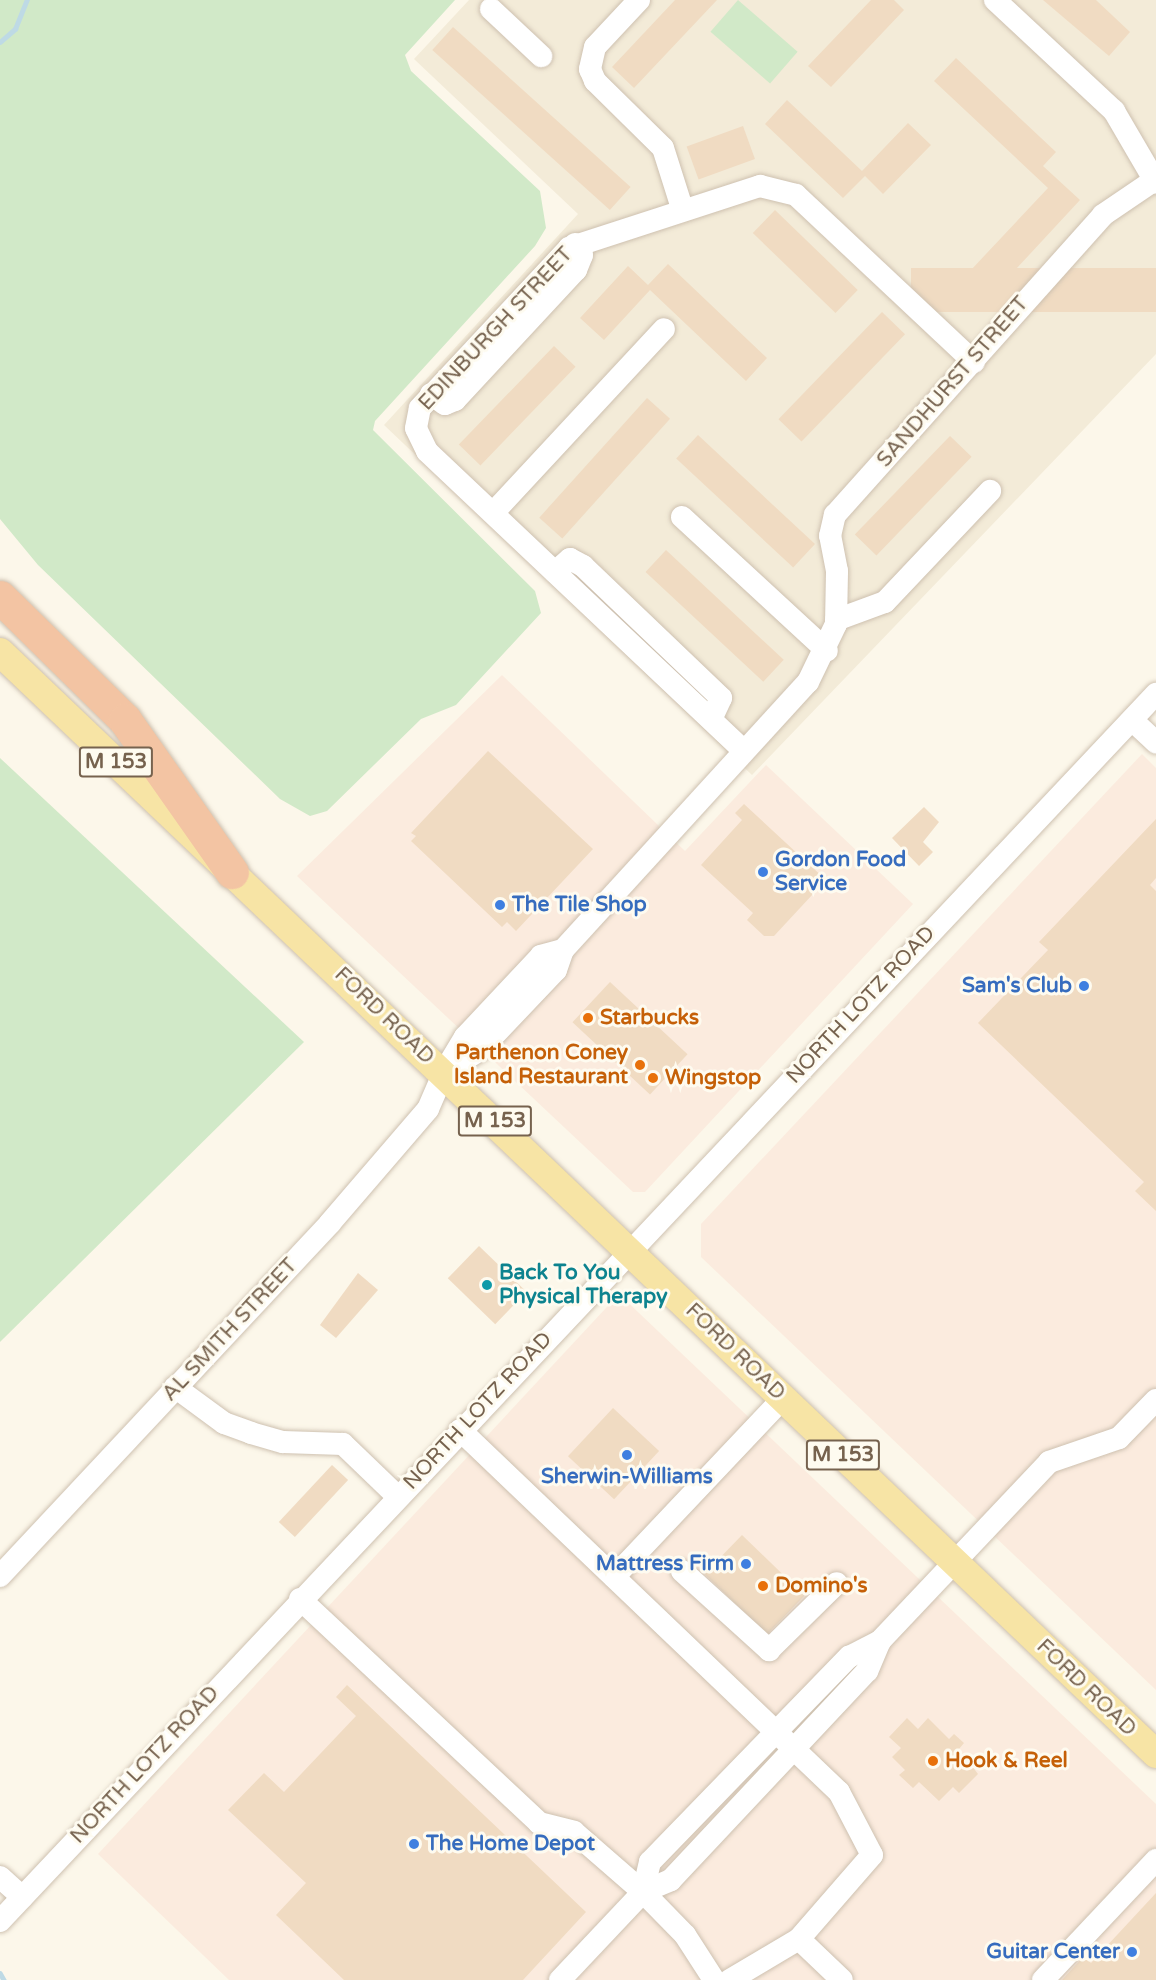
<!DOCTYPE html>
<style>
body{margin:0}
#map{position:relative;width:1156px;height:1980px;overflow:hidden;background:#fcf7ea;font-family:"Varela Round",sans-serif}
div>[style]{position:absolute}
.residential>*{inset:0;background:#f3ebd8}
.commercial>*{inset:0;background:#fbebde}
.green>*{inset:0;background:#d1e9c8;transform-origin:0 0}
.stream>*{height:4.5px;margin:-2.25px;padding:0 2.25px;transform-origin:2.25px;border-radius:2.25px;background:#bedae5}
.building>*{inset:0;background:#f0dbc2;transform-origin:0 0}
.roads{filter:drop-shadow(0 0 2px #cec1b0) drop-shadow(0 0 2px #cec1b0)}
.minor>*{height:22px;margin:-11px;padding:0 11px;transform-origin:11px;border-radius:11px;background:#fff}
.major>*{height:28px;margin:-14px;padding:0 14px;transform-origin:14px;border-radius:14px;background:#f7e4a5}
.highway>*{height:33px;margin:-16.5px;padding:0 16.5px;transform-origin:16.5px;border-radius:16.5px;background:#f3c4a3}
.dots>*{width:16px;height:16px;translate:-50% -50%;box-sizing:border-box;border:3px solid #fefbf0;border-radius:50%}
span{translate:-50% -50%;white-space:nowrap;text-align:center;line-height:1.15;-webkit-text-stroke:6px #fefbf0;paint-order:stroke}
.shield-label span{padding:2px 4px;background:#fefbf0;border:2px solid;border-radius:4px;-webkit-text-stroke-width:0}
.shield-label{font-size:20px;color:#76624e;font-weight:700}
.street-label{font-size:21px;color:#76624e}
.shop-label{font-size:21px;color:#366cbe;font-weight:700}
.left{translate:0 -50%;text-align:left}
.right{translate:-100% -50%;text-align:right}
.food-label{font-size:21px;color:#c56008;font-weight:700}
.culture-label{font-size:21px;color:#0d838f;font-weight:700}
</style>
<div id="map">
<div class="residential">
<i style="clip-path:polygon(469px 0,1156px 0,1156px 354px,752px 775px,384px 425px,578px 214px,414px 59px)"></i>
</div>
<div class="commercial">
<i style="clip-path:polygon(502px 675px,685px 851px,766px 765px,913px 904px,645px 1192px,633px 1192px,297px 876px)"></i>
<i style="clip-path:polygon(1142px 754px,1156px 768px,1156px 1690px,701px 1257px,701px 1224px)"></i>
<i style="clip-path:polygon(619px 1294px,1156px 1804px,1156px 1980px,229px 1980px,98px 1854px)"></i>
</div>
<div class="green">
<i style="clip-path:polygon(0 0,455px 0,405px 55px,411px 71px,540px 191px,546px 228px,535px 246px,375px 421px,373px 430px,535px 591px,541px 613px,456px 705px,421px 719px,327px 811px,310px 816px,280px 799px,38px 565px,0 519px)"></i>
<i style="left:738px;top:0;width:79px;height:42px;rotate:41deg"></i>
<i style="clip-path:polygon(0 758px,304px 1042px,0 1342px)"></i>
</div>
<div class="stream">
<i style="left:0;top:42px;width:20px;rotate:-41deg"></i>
<i style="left:15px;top:29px;width:31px;rotate:-68deg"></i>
<i style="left:0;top:1973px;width:8px;rotate:60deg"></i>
</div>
<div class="building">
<i style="clip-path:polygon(675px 0,717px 0,634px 88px,612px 67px)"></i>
<i style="clip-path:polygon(871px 0,894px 0,904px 10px,831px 87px,808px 66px)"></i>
<i style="clip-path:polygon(1043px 0,1096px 0,1130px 32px,1109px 56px)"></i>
<i style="left:453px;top:27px;width:239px;height:31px;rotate:42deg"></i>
<i style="clip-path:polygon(956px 58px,1056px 152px,1043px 166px,1080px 200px,979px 309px,955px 287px,1048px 188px,934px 81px)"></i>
<i style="clip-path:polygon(787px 100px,862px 171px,908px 123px,931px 145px,883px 194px,865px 176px,843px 198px,765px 124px)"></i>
<i style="left:743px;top:126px;width:35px;height:60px;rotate:70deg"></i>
<i style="left:775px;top:210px;width:115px;height:32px;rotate:44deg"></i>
<i style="clip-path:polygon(668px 264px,767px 358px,746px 381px,650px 290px,604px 340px,580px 318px,628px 266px,648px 285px)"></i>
<i style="left:1156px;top:268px;width:44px;height:245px;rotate:90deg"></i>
<i style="left:882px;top:312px;width:32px;height:149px;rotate:44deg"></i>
<i style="left:554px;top:346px;width:30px;height:137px;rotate:44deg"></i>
<i style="left:647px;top:398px;width:31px;height:161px;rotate:42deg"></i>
<i style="left:698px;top:435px;width:160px;height:32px;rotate:43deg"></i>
<i style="left:950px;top:436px;width:30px;height:137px;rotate:44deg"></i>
<i style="left:666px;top:550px;width:161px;height:30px;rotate:43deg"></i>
<i style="clip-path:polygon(488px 751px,593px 849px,516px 931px,507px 922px,502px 927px,411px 841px,416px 836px,411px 833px)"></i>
<i style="clip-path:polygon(744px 804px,826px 880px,774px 936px,764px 936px,747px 920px,753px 913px,701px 865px,742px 820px,735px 813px)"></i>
<i style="clip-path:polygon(924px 807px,939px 822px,923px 842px,933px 852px,919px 866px,892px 838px)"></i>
<i style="clip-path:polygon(1156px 819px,1156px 878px,1150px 885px,1156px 891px,1156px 1211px,1135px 1191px,1144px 1182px,978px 1023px,1048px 950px,1039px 942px)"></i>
<i style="left:610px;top:982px;width:106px;height:55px;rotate:43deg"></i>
<i style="left:479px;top:1246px;width:66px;height:45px;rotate:44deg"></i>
<i style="clip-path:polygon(358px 1273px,378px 1290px,336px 1338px,320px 1325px)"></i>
<i style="left:613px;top:1408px;width:63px;height:66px;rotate:43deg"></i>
<i style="left:332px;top:1465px;width:22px;height:78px;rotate:43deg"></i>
<i style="left:742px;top:1535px;width:87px;height:54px;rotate:44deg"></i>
<i style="clip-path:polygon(347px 1685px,586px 1912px,523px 1980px,344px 1980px,276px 1915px,306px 1883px,228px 1810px,264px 1773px,284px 1792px,356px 1716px,336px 1697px)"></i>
<i style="clip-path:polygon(907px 1718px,918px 1729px,928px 1718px,949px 1739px,954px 1734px,964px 1743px,959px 1749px,978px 1774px,959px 1793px,953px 1787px,939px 1801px,919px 1782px,913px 1788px,899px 1775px,905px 1770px,892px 1757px,901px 1748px,889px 1737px)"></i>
<i style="clip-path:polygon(1156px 1893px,1156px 1980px,1062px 1980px,1084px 1956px,1091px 1963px)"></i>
</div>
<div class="roads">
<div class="minor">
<i style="left:639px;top:0;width:64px;rotate:133.1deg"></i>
<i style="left:595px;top:47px;width:23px;rotate:103deg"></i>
<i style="left:590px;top:69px;width:13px;rotate:67deg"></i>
<i style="left:595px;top:81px;width:95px;rotate:44.6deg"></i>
<i style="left:663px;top:148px;width:63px;rotate:72.4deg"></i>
<i style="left:995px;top:0;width:163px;rotate:43deg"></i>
<i style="left:1114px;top:111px;width:83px;rotate:59.7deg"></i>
<i style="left:491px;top:9px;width:69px;rotate:43.2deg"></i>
<i style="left:431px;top:394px;width:17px;rotate:36deg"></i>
<i style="left:445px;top:404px;width:11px;rotate:-22deg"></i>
<i style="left:455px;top:400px;width:178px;rotate:-47.1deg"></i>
<i style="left:576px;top:270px;width:16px;rotate:-68deg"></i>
<i style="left:582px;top:255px;width:13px;rotate:-122deg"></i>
<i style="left:493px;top:513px;width:251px;rotate:-47.1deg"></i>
<i style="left:682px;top:517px;width:197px;rotate:42.7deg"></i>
<i style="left:555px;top:572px;width:20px;rotate:-41deg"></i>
<i style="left:570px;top:559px;width:15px;rotate:28deg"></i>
<i style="left:583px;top:566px;width:191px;rotate:43.7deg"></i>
<i style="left:721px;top:698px;width:23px;rotate:115deg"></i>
<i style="left:836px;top:620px;width:52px;rotate:-20.2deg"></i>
<i style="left:885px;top:602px;width:153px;rotate:-46.6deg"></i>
<i style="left:1132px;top:720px;width:33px;rotate:43deg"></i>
<i style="left:744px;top:751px;width:436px;rotate:-136.6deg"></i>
<i style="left:427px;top:451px;width:25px;rotate:-116deg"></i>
<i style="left:416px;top:428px;width:20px;rotate:-79deg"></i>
<i style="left:420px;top:408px;width:219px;rotate:-47deg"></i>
<i style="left:569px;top:248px;width:201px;rotate:-18deg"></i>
<i style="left:760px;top:186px;width:37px;rotate:14deg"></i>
<i style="left:796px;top:195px;width:244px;rotate:43.2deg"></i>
<i style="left:563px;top:950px;width:23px;rotate:165deg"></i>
<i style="left:541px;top:956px;width:111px;rotate:133.2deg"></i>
<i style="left:465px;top:1037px;width:41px;rotate:121deg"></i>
<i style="left:444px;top:1072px;width:42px;rotate:-31.4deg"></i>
<i style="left:480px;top:1050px;width:110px;rotate:-46.5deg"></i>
<i style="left:556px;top:970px;width:21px;rotate:-71deg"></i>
<i style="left:563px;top:950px;width:363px;rotate:-47.6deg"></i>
<i style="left:808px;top:682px;width:64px;rotate:-64.2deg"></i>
<i style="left:836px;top:624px;width:53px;rotate:-88.9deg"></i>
<i style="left:837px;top:571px;width:36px;rotate:-101deg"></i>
<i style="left:830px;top:536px;width:22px;rotate:-77deg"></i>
<i style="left:835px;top:515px;width:402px;rotate:-48.2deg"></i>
<i style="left:1103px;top:215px;width:60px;rotate:-34.2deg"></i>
<i style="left:175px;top:1387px;width:61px;rotate:36.3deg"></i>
<i style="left:224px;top:1423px;width:29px;rotate:20deg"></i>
<i style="left:251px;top:1433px;width:33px;rotate:16deg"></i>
<i style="left:283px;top:1442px;width:60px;rotate:1.9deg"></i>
<i style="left:343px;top:1444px;width:75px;rotate:43.9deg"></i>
<i style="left:460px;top:1430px;width:524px;rotate:43.69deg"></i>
<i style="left:839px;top:1792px;width:71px;rotate:62.4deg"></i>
<i style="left:872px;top:1855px;width:111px;rotate:131deg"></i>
<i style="left:682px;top:1571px;width:118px;rotate:42.2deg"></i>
<i style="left:769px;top:1650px;width:95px;rotate:-44.6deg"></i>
<i style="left:0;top:1576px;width:483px;rotate:-46.9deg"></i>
<i style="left:330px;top:1223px;width:150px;rotate:-49.3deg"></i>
<i style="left:428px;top:1109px;width:40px;rotate:-66.6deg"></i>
<i style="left:614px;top:1577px;width:246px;rotate:-46.6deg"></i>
<i style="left:300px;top:1599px;width:328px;rotate:43.1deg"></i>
<i style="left:539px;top:1823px;width:36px;rotate:14deg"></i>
<i style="left:574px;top:1832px;width:91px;rotate:41deg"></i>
<i style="left:643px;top:1892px;width:60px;rotate:45.7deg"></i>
<i style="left:685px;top:1935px;width:54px;rotate:57.2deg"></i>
<i style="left:880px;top:1641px;width:33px;rotate:113deg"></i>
<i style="left:867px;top:1671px;width:287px;rotate:133.2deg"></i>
<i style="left:671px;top:1880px;width:30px;rotate:157deg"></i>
<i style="left:643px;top:1892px;width:31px;rotate:-77deg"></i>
<i style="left:650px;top:1862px;width:286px;rotate:-45.9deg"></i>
<i style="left:849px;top:1657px;width:35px;rotate:-27deg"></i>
<i style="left:880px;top:1641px;width:246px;rotate:-46.6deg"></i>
<i style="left:1049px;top:1462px;width:74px;rotate:-18.9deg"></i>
<i style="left:1119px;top:1438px;width:53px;rotate:-45.8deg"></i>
<i style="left:0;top:1877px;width:30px;rotate:42deg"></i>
<i style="left:0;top:1921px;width:1686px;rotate:-46.71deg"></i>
<i style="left:560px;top:1980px;width:121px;rotate:-46.7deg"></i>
<i style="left:730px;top:1980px;width:80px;rotate:-30.7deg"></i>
<i style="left:799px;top:1939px;width:59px;rotate:43.6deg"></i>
<i style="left:1043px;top:1980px;width:165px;rotate:-46.7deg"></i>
</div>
<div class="major">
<i style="left:0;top:652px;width:1597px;rotate:43.63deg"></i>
</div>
<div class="highway">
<i style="left:0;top:597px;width:175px;rotate:44.5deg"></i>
<i style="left:125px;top:720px;width:186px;rotate:54.9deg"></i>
</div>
</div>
<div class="dots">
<i style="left:763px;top:872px;background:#3f7fe0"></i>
<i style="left:500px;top:905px;background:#3f7fe0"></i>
<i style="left:1084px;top:986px;background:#3f7fe0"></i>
<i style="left:588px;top:1018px;background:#e8710a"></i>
<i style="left:640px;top:1065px;background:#e8710a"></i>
<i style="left:653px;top:1078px;background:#e8710a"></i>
<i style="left:487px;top:1285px;background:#0f9aa8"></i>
<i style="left:627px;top:1455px;background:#3f7fe0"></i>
<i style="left:746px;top:1564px;background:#3f7fe0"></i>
<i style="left:763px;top:1586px;background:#e8710a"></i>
<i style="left:933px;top:1761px;background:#e8710a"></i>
<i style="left:414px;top:1844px;background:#3f7fe0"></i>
<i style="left:1132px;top:1952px;background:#3f7fe0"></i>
</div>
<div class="shield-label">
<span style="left:116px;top:762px">M 153</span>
<span style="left:495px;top:1121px">M 153</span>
<span style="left:843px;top:1455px">M 153</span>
</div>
<div class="street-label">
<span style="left:496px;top:329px;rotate:-47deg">EDINBURGH STREET</span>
<span style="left:953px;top:382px;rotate:-49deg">SANDHURST STREET</span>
<span style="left:861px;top:1005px;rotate:-47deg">NORTH LOTZ ROAD</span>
<span style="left:384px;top:1016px;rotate:44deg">FORD ROAD</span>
<span style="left:230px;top:1330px;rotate:-47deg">AL SMITH STREET</span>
<span style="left:735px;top:1352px;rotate:44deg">FORD ROAD</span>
<span style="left:478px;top:1411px;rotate:-47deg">NORTH LOTZ ROAD</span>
<span style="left:1086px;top:1688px;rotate:44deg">FORD ROAD</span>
<span style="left:145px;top:1765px;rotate:-47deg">NORTH LOTZ ROAD</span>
</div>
<div class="shop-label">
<span class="left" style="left:775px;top:872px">Gordon Food<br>Service</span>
<span class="left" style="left:512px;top:905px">The Tile Shop</span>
<span class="right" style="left:1072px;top:986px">Sam's Club</span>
<span style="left:627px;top:1477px">Sherwin-Williams</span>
<span class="right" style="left:734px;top:1564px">Mattress Firm</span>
<span class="left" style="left:426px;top:1844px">The Home Depot</span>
<span class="right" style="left:1120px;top:1952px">Guitar Center</span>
</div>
<div class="food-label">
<span class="left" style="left:600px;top:1018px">Starbucks</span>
<span class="right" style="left:628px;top:1065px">Parthenon Coney<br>Island Restaurant</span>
<span class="left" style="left:665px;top:1078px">Wingstop</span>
<span class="left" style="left:775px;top:1586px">Domino's</span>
<span class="left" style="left:945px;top:1761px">Hook &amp; Reel</span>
</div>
<div class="culture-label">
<span class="left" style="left:499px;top:1285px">Back To You<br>Physical Therapy</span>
</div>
</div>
